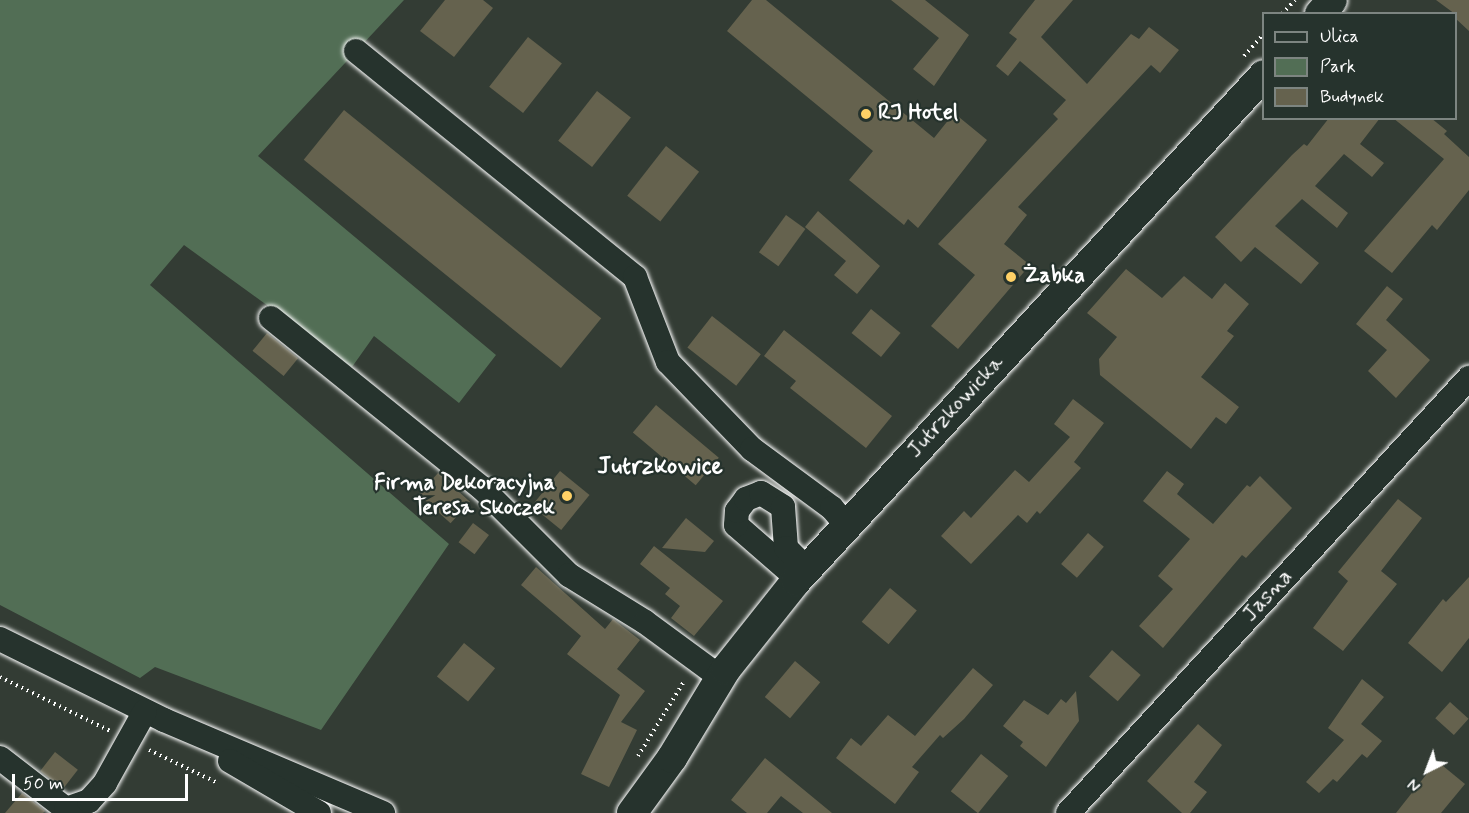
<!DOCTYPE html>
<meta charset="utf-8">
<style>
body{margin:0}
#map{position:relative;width:1469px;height:813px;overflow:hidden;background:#333c34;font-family:Mynerve,sans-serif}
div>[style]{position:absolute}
.green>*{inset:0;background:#526e55}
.building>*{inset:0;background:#65624e;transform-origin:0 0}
.path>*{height:4px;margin-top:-2px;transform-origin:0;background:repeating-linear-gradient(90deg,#fff 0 1.5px,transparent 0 6px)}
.roads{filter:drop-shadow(0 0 2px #fff) drop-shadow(0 0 2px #fff)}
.minor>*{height:24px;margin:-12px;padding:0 12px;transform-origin:12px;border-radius:12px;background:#26332d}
.major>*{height:30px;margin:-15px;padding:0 15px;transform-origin:15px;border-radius:15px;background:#26332d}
.dots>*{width:16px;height:16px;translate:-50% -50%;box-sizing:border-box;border:3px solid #26332d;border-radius:50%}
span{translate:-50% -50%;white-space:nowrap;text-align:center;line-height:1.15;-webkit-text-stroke:4.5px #26332d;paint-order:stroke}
.poi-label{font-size:22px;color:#fff;font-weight:700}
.left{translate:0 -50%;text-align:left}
.right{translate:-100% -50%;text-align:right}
.street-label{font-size:22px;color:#fff}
.neighbourhood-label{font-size:24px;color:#fff;font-weight:700}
.legend{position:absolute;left:1262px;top:12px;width:195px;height:108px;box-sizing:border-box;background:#26332d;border:2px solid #7d8581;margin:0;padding:8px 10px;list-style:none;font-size:18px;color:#fff}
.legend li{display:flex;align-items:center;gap:12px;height:30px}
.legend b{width:30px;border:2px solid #7d8581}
.north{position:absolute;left:1397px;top:741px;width:60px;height:60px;-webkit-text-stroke:4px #26332d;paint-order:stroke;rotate:222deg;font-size:16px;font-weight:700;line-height:24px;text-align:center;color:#fff}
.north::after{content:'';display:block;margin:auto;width:21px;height:27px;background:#fff;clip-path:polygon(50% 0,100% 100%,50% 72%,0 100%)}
.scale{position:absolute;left:12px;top:774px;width:176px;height:27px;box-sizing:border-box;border:3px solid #fff;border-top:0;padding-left:8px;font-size:18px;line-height:21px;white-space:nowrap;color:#fff;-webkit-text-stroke:4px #26332d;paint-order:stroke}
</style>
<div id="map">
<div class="green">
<i style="clip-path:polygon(0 0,404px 0,258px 156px,496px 355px,459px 403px,374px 336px,352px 367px,184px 245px,150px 285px,449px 544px,321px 730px,155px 667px,140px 678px,0 605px)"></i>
</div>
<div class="building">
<i style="clip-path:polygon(445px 0,483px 0,493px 8px,454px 57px,420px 31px)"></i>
<i style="clip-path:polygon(752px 0,766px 0,934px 138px,954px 113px,987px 140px,918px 228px,908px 219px,904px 225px,849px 180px,873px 151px,727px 31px)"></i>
<i style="clip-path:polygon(891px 0,925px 0,969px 35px,934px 86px,913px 69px,939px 38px)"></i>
<i style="clip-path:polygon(1035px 0,1073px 0,1041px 37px,1087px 84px,1131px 34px,1139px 39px,1149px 27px,1179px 50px,1160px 73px,1151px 65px,1018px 207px,1027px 215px,1004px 244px,1030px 265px,958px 349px,931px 326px,975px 275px,938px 244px,1058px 119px,1053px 114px,1066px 100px,1020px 61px,1008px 76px,996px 66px,1017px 39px,1009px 33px)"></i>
<i style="clip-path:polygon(1436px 0,1469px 0,1469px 31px,1455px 18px,1455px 14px)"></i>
<i style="left:528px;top:37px;width:43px;height:63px;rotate:38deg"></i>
<i style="left:597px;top:91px;width:43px;height:63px;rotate:38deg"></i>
<i style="left:344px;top:110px;width:331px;height:64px;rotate:39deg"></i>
<i style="clip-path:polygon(1329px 118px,1380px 118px,1360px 144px,1384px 163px,1372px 177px,1344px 154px,1315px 186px,1348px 213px,1337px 228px,1302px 199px,1275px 226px,1319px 263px,1301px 284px,1255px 247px,1241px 262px,1215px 237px,1292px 155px,1304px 144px,1307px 146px)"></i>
<i style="clip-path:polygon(1393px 118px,1431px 118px,1447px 131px,1444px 134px,1469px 157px,1469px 190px,1437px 230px,1432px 225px,1392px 273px,1364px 251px,1444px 159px)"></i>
<i style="left:666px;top:146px;width:42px;height:63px;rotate:38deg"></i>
<i style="clip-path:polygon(818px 211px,880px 266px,857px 294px,834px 275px,846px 261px,805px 227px)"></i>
<i style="left:786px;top:215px;width:24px;height:46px;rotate:36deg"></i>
<i style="clip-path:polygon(1126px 269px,1162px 298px,1184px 276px,1212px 299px,1225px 283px,1249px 304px,1227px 331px,1234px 336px,1201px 377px,1239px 407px,1226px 424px,1216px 417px,1191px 449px,1100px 375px,1099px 359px,1117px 337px,1087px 313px)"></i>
<i style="clip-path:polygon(1387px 286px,1403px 299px,1386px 320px,1430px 360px,1396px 398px,1368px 371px,1387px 350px,1356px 324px)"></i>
<i style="left:871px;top:309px;width:38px;height:31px;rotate:39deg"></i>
<i style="left:712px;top:316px;width:62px;height:40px;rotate:38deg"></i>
<i style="clip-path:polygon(784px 330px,892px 416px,866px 448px,790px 388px,796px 381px,764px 356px)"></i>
<i style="left:267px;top:333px;width:40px;height:23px;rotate:39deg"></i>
<i style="clip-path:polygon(1073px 399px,1104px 423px,1074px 462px,1081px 468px,1040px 514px,1037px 511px,1027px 523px,1018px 515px,971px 564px,941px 536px,964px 511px,971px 518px,1015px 470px,1029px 482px,1070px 437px,1054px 424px)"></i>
<i style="left:656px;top:405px;width:82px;height:36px;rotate:40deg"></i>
<i style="left:560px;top:471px;width:38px;height:45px;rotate:39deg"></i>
<i style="clip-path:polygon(1167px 471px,1184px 484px,1177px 494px,1213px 524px,1247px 485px,1250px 487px,1260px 476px,1292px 508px,1246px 558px,1242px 555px,1163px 648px,1139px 626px,1173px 589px,1158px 576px,1190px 539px,1143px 501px)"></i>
<i style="left:438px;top:473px;width:43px;height:29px;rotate:42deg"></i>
<i style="clip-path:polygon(1398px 499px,1422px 518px,1381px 571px,1397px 584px,1343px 651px,1313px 628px,1348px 581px,1338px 572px)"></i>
<i style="clip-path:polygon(686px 518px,714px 541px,705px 552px,662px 548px)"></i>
<i style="left:473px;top:523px;width:20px;height:24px;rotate:37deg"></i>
<i style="left:1088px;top:533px;width:21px;height:41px;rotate:41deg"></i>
<i style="clip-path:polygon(654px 546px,723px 601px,694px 636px,671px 618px,680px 606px,665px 594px,670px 588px,640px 564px)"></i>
<i style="clip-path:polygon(536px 567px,605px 629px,613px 619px,640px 640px,617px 669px,645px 691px,621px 722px,637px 730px,609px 787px,581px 774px,620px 695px,567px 654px,581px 636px,521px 585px)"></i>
<i style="clip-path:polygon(1469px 577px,1469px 638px,1442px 672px,1408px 643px,1443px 599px,1446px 602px)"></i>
<i style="left:890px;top:588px;width:35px;height:44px;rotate:40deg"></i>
<i style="left:464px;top:643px;width:40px;height:43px;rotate:39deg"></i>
<i style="left:1112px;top:650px;width:38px;height:35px;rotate:41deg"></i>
<i style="left:795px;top:661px;width:33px;height:47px;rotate:40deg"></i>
<i style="clip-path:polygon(973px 668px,993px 685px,964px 719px,943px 738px,940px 735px,912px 767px,919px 772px,895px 804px,836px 758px,851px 738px,861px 746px,888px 715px,915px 736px)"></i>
<i style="clip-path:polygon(1362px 679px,1384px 697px,1361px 724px,1382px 741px,1367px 758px,1362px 754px,1337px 782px,1333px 779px,1319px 793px,1306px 782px,1344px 740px,1328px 728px)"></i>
<i style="clip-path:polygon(1076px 691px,1079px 721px,1046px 767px,1020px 746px,1023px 742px,1003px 726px,1024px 700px,1048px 715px,1061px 699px,1066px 703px)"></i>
<i style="left:1450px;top:702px;width:25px;height:22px;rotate:42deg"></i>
<i style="clip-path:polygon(1198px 724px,1222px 745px,1194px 782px,1207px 792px,1190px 813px,1182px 813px,1147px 781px)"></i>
<i style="left:55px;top:752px;width:29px;height:24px;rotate:38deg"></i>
<i style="left:981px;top:754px;width:35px;height:48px;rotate:39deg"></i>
<i style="clip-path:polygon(765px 758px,798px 785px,832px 813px,803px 813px,781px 796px,767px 813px,747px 813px,731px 800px)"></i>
<i style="clip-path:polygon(1437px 761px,1465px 784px,1441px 813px,1396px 813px)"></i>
<i style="clip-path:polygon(22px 793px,45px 811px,43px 813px,5px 813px)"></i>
</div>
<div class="path">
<i style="left:1282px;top:14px;width:19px;rotate:-47deg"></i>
<i style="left:1244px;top:56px;width:30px;rotate:-48deg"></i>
<i style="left:0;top:677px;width:123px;rotate:26.1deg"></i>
<i style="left:149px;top:750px;width:76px;rotate:25.6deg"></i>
<i style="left:638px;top:756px;width:89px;rotate:-58.3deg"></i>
</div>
<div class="roads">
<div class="minor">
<i style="left:356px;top:51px;width:359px;rotate:39deg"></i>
<i style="left:635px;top:277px;width:91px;rotate:68.8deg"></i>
<i style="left:668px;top:362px;width:121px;rotate:46deg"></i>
<i style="left:752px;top:449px;width:99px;rotate:36.4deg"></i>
<i style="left:832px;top:508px;width:23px;rotate:50deg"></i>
<i style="left:271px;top:318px;width:271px;rotate:38.9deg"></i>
<i style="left:482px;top:488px;width:123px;rotate:45deg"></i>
<i style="left:569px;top:575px;width:89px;rotate:31.7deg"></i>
<i style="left:645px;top:622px;width:93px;rotate:36.3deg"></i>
<i style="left:798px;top:579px;width:82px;rotate:-138.9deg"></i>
<i style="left:736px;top:525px;width:14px;rotate:-86deg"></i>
<i style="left:737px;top:511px;width:15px;rotate:-53deg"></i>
<i style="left:746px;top:499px;width:16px;rotate:-22deg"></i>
<i style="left:761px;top:493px;width:26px;rotate:32deg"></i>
<i style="left:783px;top:507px;width:41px;rotate:85.8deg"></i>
<i style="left:786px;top:548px;width:30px;rotate:45deg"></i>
<i style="left:0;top:639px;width:183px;rotate:26.3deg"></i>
<i style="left:164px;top:720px;width:238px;rotate:23deg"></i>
<i style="left:0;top:758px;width:83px;rotate:37.7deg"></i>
<i style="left:66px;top:809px;width:24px;rotate:-19deg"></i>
<i style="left:89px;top:801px;width:24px;rotate:-48deg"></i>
<i style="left:105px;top:783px;width:82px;rotate:-60.9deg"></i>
<i style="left:230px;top:761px;width:103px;rotate:30.3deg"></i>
<i style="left:1068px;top:813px;width:592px;rotate:-47.33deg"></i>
</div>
<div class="major">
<i style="left:1320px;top:14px;width:18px;rotate:-49deg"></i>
<i style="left:632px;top:813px;width:68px;rotate:-54deg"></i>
<i style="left:672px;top:758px;width:104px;rotate:-58.8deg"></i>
<i style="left:726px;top:669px;width:112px;rotate:-51.5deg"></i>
<i style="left:796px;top:581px;width:689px;rotate:-47.23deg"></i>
</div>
</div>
<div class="dots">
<i style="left:866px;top:114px;background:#ffd166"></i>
<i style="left:1011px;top:277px;background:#ffd166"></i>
<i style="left:567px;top:496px;background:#ffd166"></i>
</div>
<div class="poi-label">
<span class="left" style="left:878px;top:114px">RJ Hotel</span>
<span class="left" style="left:1023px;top:277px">Żabka</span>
<span class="right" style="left:555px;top:496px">Firma Dekoracyjna<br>Teresa Skoczek</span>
</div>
<div class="street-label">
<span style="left:956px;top:407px;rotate:-47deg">Jutrzkowicka</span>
<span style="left:1268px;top:596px;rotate:-47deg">Jasna</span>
</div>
<div class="neighbourhood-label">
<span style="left:660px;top:467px">Jutrzkowice</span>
</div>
<ul class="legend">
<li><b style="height:8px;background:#26332d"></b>Ulica</li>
<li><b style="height:16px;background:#526e55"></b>Park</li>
<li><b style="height:16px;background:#65624e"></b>Budynek</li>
</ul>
<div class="north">N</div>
<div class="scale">50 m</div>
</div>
